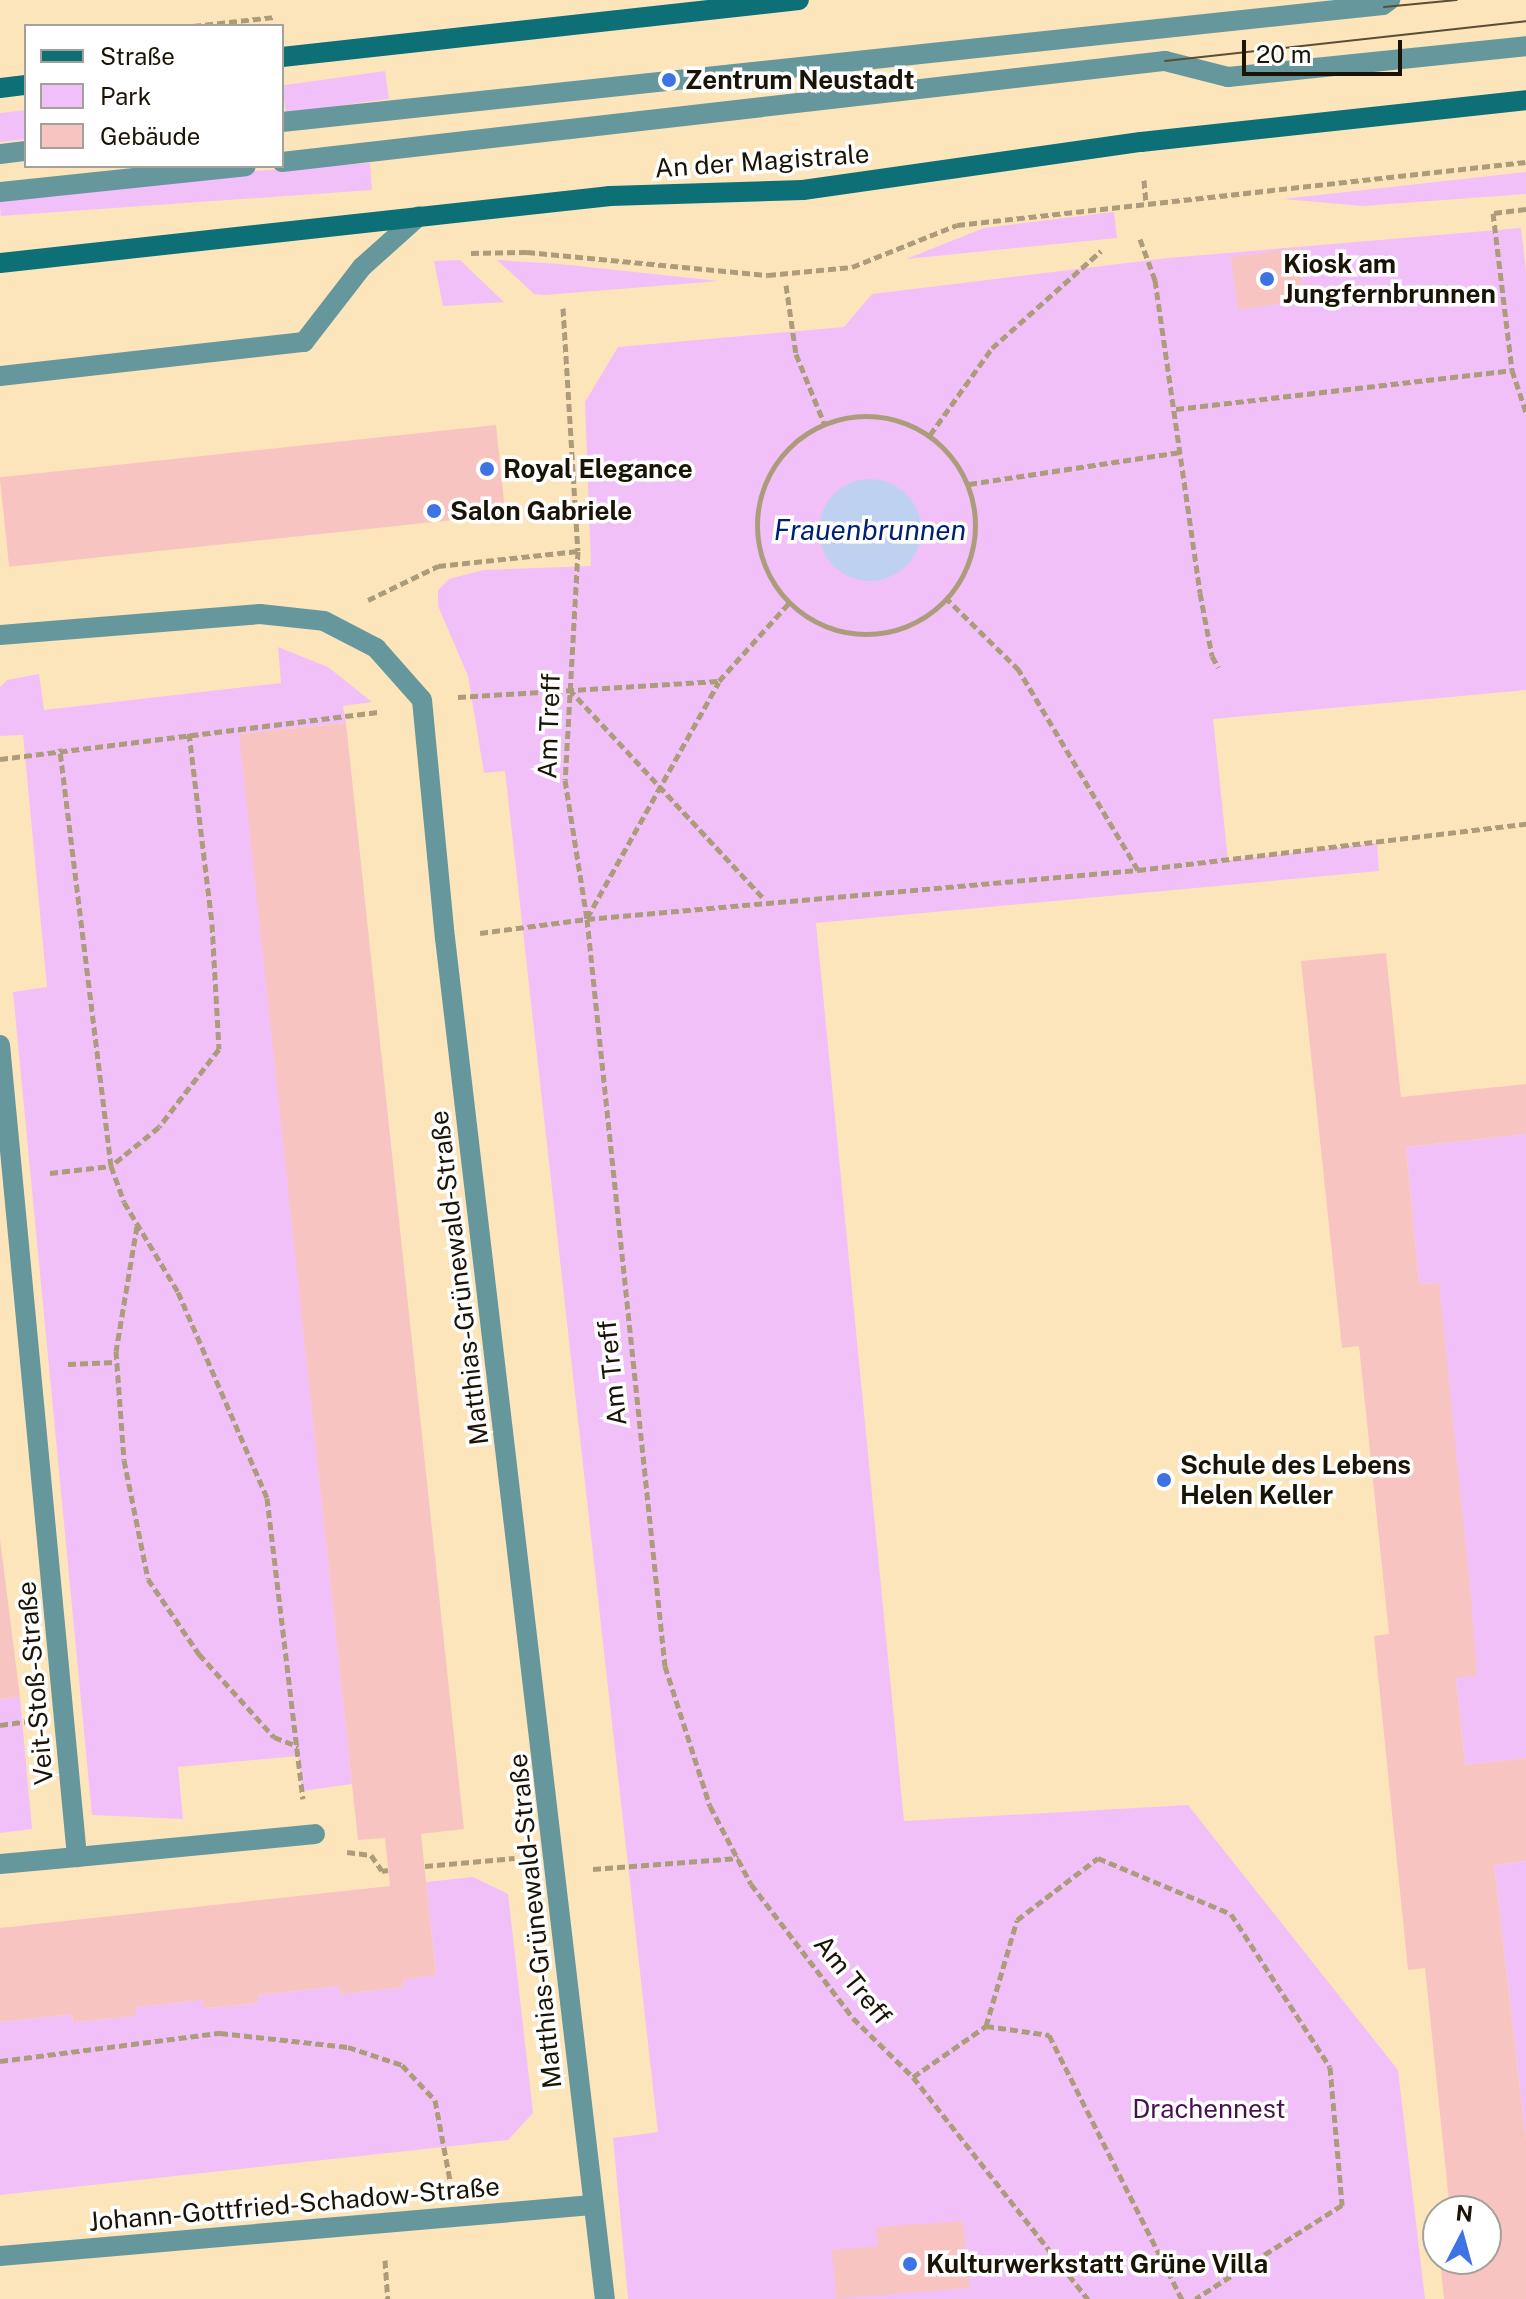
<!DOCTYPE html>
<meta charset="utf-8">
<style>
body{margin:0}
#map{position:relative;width:1526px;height:2299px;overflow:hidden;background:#fce5bb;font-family:"Public Sans",sans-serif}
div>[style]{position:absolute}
.green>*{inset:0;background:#f2c0f9;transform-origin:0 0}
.water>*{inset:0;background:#bfd1f0}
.round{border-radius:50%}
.building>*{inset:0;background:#f8c4c1;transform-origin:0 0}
.path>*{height:5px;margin-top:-2.5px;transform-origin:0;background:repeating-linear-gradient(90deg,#ad9c7b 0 8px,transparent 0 12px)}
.path>.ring{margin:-2.5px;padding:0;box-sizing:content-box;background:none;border:5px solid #ad9c7b;border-radius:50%}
.lane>*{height:20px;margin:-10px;padding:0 10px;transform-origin:10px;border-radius:10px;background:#65979c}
.street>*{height:20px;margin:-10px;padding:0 10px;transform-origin:10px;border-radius:10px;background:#65979c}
.secondary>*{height:20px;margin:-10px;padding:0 10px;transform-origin:10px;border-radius:10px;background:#0d7077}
.tram>*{height:2px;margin:-1px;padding:0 1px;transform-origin:1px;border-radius:1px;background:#594d38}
.dots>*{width:22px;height:22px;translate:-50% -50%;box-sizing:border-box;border:4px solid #fff;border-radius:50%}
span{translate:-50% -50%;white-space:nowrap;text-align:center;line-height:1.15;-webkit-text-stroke:7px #fff;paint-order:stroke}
.poi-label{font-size:26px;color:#1b1305;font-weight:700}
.left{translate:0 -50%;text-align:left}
.street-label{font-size:26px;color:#1b1305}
.park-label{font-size:26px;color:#491051}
.water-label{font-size:28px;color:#002076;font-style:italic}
.legend{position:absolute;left:24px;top:24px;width:260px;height:144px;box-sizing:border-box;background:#fff;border:2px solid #a4a19b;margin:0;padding:10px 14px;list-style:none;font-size:24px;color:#1b1305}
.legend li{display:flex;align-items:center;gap:16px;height:40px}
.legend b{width:40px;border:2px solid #a4a19b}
.north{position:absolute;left:1422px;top:2195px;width:80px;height:80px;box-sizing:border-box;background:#fff;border:2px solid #a4a19b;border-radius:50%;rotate:6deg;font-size:22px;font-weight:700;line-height:32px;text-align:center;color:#1b1305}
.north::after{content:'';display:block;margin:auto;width:28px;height:36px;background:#3d73e3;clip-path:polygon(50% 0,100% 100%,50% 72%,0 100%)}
.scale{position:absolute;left:1242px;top:40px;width:160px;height:36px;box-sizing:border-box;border:4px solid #1b1305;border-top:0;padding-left:10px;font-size:24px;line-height:28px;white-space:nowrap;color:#1b1305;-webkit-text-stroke:6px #fff;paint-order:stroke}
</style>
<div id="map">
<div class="green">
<i style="left:385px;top:71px;width:28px;height:104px;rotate:82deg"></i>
<i style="clip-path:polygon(26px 110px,26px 139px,0 142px,0 113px)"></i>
<i style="left:370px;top:163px;width:27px;height:372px;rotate:86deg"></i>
<i style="clip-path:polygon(1526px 172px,1526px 194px,1362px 206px,1283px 199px)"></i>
<i style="clip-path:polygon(1114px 212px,1117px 238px,906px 259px,984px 228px)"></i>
<i style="clip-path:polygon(1521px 228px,1526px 271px,1526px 690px,1213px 719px,1228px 860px,1377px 843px,1379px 871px,816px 923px,904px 1821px,1188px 1805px,1398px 2070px,1425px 2299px,628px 2299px,613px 2138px,658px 2132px,505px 771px,484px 773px,468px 676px,438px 606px,438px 590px,449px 579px,483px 570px,591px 566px,585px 402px,618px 347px,844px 327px,872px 294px,1168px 258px)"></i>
<i style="clip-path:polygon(460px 260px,504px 302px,443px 306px,434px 261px)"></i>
<i style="clip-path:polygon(497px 260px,560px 264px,719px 281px,545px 295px,534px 294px)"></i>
<i style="clip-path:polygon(278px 647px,328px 667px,372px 702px,343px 706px,346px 723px,240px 734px,352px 1784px,302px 1791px,298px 1756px,178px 1767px,183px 1819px,92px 1815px,13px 992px,47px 987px,23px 735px,0 736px,0 687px,7px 680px,39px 674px,44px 710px,281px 683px)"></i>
<i style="clip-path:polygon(1526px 1134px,1526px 1758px,1465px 1765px,1456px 1678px,1439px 1283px,1419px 1284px,1406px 1147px)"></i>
<i style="clip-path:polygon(20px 1697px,32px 1829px,0 1833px,0 1699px)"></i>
<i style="clip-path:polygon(1526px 1861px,1526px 2141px,1494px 1865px)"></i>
<i style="clip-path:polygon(473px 1877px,508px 1894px,533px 2113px,508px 2140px,0 2195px,0 2022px,72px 2014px,73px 2022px,135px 2016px,135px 2007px,203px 2000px,205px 2008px,258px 2003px,258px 1995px,339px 1986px,340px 1994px,404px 1987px,403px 1979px,436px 1974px,426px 1882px)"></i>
</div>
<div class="water">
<i class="round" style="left:819px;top:479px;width:102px;height:102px"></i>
</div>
<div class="building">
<i style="left:1297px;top:248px;width:53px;height:67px;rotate:82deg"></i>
<i style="left:496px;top:425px;width:90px;height:499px;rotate:84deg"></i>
<i style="clip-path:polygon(346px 723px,464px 1829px,421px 1834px,436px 1975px,403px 1979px,404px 1987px,340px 1994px,339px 1986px,258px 1995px,258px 2003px,204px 2008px,203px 2000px,135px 2007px,136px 2016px,73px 2022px,72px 2014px,0 2022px,0 1928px,390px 1886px,385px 1838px,358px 1840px,239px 734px)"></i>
<i style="clip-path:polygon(1386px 953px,1401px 1097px,1526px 1084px,1526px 1134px,1406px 1147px,1419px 1284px,1439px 1283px,1471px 1597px,1477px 1676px,1456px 1678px,1465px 1765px,1526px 1758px,1526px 1861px,1494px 1865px,1526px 2141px,1526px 2299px,1444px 2299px,1440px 2259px,1486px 2259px,1486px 2211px,1450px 2211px,1425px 1968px,1408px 1970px,1374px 1636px,1389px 1634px,1359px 1346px,1342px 1348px,1301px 961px)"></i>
<i style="clip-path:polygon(0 1539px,20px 1697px,0 1699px)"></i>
<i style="clip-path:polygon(963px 2221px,970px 2288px,836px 2299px,832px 2250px,878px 2246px,876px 2227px)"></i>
</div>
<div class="path">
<i style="left:193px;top:26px;width:81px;rotate:-6.3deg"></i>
<i style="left:1144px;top:180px;width:22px;rotate:85deg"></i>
<i style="left:1526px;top:209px;width:33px;rotate:173deg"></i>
<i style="left:1493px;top:213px;width:158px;rotate:83.1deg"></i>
<i style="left:1512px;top:370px;width:44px;rotate:71.6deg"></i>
<i style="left:1140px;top:239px;width:44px;rotate:69.9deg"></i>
<i style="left:1155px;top:280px;width:316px;rotate:81.8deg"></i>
<i style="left:1200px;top:593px;width:64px;rotate:79.2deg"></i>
<i style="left:1212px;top:656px;width:13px;rotate:61deg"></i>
<i style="left:471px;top:253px;width:56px;rotate:-1deg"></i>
<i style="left:527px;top:252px;width:242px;rotate:5.5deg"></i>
<i style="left:768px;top:275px;width:84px;rotate:-5.4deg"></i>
<i style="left:852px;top:267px;width:113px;rotate:-21.8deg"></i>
<i style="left:957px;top:225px;width:572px;rotate:-6.32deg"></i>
<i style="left:786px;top:285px;width:70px;rotate:81.8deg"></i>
<i style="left:796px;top:354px;width:74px;rotate:67.9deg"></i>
<i style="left:563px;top:308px;width:243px;rotate:86.5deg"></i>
<i style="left:578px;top:551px;width:229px;rotate:93.2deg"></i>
<i style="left:565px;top:780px;width:141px;rotate:81deg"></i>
<i style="left:587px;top:919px;width:751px;rotate:84.04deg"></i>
<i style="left:665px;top:1666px;width:147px;rotate:72.2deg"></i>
<i style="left:710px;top:1806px;width:88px;rotate:62.3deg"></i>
<i style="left:751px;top:1884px;width:168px;rotate:52.7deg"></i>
<i style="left:853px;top:2018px;width:84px;rotate:44.5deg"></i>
<i style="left:913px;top:2077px;width:283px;rotate:51.8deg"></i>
<i style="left:1176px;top:409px;width:338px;rotate:-6.6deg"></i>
<i class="ring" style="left:757px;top:416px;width:213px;height:213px"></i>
<i style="left:930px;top:435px;width:107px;rotate:-54.5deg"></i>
<i style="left:992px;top:348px;width:146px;rotate:-41.7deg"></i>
<i style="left:969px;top:484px;width:214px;rotate:-8.6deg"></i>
<i style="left:368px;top:600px;width:78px;rotate:-25.9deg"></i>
<i style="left:438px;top:566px;width:141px;rotate:-6.1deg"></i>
<i style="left:569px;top:689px;width:285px;rotate:47.1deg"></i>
<i style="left:458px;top:697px;width:261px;rotate:-3.5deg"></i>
<i style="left:719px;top:681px;width:105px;rotate:-48.1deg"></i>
<i style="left:189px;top:733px;width:192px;rotate:83.1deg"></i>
<i style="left:212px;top:924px;width:125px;rotate:86.8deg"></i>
<i style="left:219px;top:1049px;width:98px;rotate:127.6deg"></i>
<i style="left:159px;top:1127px;width:62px;rotate:140.9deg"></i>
<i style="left:111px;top:1166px;width:38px;rotate:70deg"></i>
<i style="left:124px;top:1202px;width:105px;rotate:59deg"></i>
<i style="left:178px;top:1292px;width:224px;rotate:66.6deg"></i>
<i style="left:267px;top:1498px;width:303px;rotate:83.2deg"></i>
<i style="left:0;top:759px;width:383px;rotate:-7.1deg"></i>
<i style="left:1138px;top:870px;width:391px;rotate:-6.8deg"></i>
<i style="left:587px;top:918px;width:270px;rotate:-60.8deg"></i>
<i style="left:480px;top:933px;width:108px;rotate:-7.5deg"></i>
<i style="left:587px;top:919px;width:553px;rotate:-5.08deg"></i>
<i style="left:1138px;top:870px;width:233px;rotate:-120.8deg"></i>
<i style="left:1019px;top:670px;width:101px;rotate:-135.4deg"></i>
<i style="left:50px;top:1173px;width:61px;rotate:-6.5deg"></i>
<i style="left:111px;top:1166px;width:421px;rotate:-97deg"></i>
<i style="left:137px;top:1226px;width:127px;rotate:99.5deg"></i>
<i style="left:116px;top:1351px;width:109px;rotate:85.8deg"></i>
<i style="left:124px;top:1460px;width:121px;rotate:78.6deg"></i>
<i style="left:148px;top:1579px;width:91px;rotate:55.8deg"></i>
<i style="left:199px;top:1654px;width:112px;rotate:47.9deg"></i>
<i style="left:274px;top:1737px;width:26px;rotate:21deg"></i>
<i style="left:68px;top:1364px;width:48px;rotate:-2.4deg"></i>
<i style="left:0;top:1725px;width:27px;rotate:-8deg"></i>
<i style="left:347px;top:1852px;width:24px;rotate:7deg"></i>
<i style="left:371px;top:1855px;width:19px;rotate:55deg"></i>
<i style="left:382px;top:1871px;width:6px;rotate:-9deg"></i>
<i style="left:425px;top:1866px;width:90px;rotate:-5.1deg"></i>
<i style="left:593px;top:1869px;width:146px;rotate:-4.3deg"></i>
<i style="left:986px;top:2026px;width:64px;rotate:8.1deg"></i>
<i style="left:1049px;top:2035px;width:296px;rotate:63.3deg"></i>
<i style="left:0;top:2061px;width:222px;rotate:-7.3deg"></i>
<i style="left:220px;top:2033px;width:129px;rotate:6.2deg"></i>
<i style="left:348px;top:2047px;width:57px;rotate:18.4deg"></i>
<i style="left:402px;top:2065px;width:48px;rotate:46.7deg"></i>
<i style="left:435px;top:2100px;width:81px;rotate:79.4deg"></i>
<i style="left:913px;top:2077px;width:89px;rotate:-34.9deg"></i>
<i style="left:986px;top:2026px;width:110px;rotate:-73.7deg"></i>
<i style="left:1017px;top:1920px;width:102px;rotate:-37.4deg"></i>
<i style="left:1098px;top:1858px;width:144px;rotate:22.8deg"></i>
<i style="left:1231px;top:1914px;width:182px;rotate:57.1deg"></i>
<i style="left:1330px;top:2067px;width:139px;rotate:85deg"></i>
<i style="left:1342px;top:2205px;width:174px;rotate:147.4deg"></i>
<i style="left:385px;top:2260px;width:39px;rotate:86deg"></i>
</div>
<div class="lane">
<i style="left:282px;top:122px;width:1107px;rotate:-6.07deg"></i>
<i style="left:1383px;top:5px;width:9px;rotate:-36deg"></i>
<i style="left:0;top:154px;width:26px;rotate:-7deg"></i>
<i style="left:282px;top:162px;width:889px;rotate:-6.53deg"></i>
<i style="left:1165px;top:61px;width:65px;rotate:14.3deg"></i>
<i style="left:1228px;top:77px;width:300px;rotate:-5.9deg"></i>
<i style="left:0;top:192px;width:247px;rotate:-6deg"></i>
<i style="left:0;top:376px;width:306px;rotate:-6.4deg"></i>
<i style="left:304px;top:342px;width:95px;rotate:-52.3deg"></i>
<i style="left:362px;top:267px;width:76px;rotate:-41.8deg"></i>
<i style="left:77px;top:1857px;width:239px;rotate:-5.5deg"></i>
</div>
<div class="street">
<i style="left:0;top:635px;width:261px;rotate:-4.6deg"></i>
<i style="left:260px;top:614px;width:64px;rotate:6.2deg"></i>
<i style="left:324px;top:621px;width:59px;rotate:27.4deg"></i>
<i style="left:376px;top:648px;width:69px;rotate:48.5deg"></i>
<i style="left:422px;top:700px;width:239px;rotate:84.5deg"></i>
<i style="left:445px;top:938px;width:1370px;rotate:83.3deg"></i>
<i style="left:0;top:1045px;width:816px;rotate:84.58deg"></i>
<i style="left:77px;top:1857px;width:77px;rotate:174.8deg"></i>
<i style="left:0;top:2256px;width:594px;rotate:-4.92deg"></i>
</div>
<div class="secondary">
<i style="left:282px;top:57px;width:520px;rotate:-6.29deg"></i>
<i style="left:0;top:88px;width:26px;rotate:-7deg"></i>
<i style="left:0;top:263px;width:614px;rotate:-6.27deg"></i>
<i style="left:610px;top:196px;width:193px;rotate:-1.8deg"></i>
<i style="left:803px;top:190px;width:341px;rotate:-8.1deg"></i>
<i style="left:1141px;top:142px;width:387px;rotate:-6.2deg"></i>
</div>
<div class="tram">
<i style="left:1384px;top:7px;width:73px;rotate:-5.5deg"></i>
<i style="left:1165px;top:61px;width:363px;rotate:-6.3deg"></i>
</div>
<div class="dots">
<i style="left:669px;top:80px;background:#3d73e3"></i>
<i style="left:1267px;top:279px;background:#3d73e3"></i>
<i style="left:487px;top:469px;background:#3d73e3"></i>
<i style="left:434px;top:511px;background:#3d73e3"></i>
<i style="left:1164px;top:1480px;background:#3d73e3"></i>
<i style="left:910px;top:2264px;background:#3d73e3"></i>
</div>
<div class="poi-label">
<span class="left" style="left:685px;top:80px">Zentrum Neustadt</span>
<span class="left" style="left:1283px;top:279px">Kiosk am<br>Jungfernbrunnen</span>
<span class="left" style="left:503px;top:469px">Royal Elegance</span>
<span class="left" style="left:450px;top:511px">Salon Gabriele</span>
<span class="left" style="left:1180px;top:1480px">Schule des Lebens<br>Helen Keller</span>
<span class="left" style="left:926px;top:2264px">Kulturwerkstatt Grüne Villa</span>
</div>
<div class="street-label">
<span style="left:762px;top:161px;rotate:-4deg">An der Magistrale</span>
<span style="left:549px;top:726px;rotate:-88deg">Am Treff</span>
<span style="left:459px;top:1278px;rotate:-97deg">Matthias-Grünewald-Straße</span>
<span style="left:612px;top:1373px;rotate:-96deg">Am Treff</span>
<span style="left:35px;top:1683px;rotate:-95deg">Veit-Stoß-Straße</span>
<span style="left:535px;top:1921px;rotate:-96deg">Matthias-Grünewald-Straße</span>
<span style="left:853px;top:1980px;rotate:51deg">Am Treff</span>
<span style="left:294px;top:2204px;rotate:-5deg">Johann-Gottfried-Schadow-Straße</span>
</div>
<div class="park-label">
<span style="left:1209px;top:2109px">Drachennest</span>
</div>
<div class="water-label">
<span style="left:870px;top:530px">Frauenbrunnen</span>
</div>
<ul class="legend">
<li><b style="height:10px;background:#0d7077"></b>Straße</li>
<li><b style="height:22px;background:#f2c0f9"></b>Park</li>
<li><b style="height:22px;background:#f8c4c1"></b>Gebäude</li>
</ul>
<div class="north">N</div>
<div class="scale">20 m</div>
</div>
